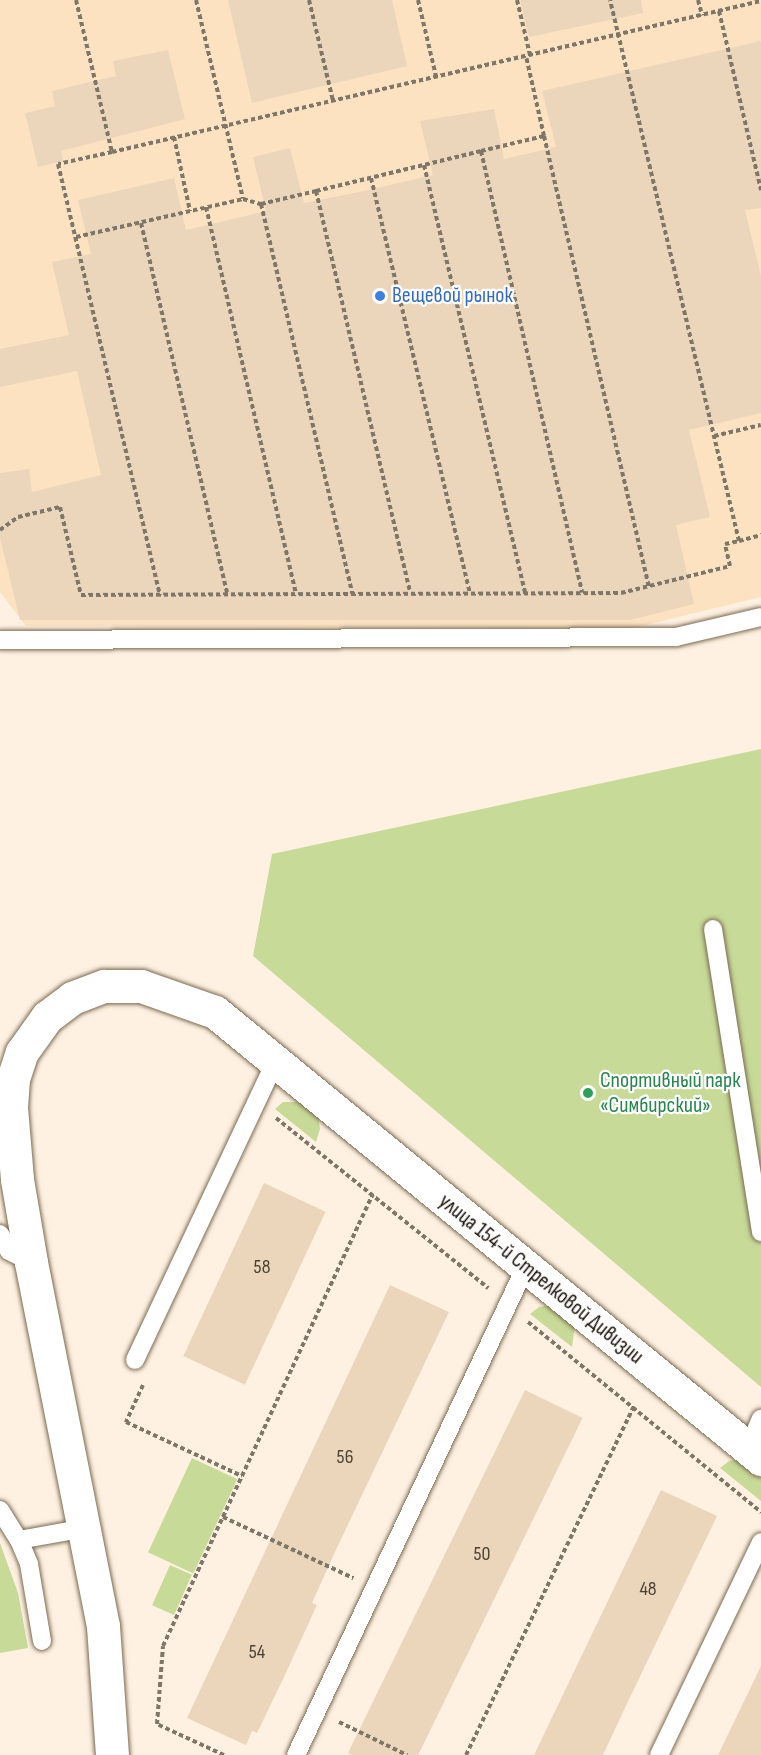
<!DOCTYPE html>
<meta charset="utf-8">
<style>
body{margin:0}
#map{position:relative;width:761px;height:1755px;overflow:hidden;background:#fef1e1;font-family:"Sofia Sans Condensed",sans-serif}
div>[style]{position:absolute}
.built>*{inset:0;background:#fce2c1}
.green>*{inset:0;background:#c7da97;transform-origin:0 0}
.building>*{inset:0;background:#ebd6bc;transform-origin:0 0}
.path>*{height:4px;margin-top:-2px;transform-origin:0;background:repeating-linear-gradient(90deg,#7f766a 0 4.5px,transparent 0 7.5px)}
.roads{filter:drop-shadow(0 0 2px #7c6a52) drop-shadow(0 0 2px #7c6a52)}
.service>*{height:18px;margin:-9px;padding:0 9px;transform-origin:9px;border-radius:9px;background:#fff}
.minor>*{height:33px;margin:-16.5px;padding:0 16.5px;transform-origin:16.5px;border-radius:16.5px;background:#fff}
.dots>*{width:16px;height:16px;translate:-50% -50%;box-sizing:border-box;border:3px solid #fff;border-radius:50%}
span{translate:-50% -50%;white-space:nowrap;text-align:center;line-height:1.15;-webkit-text-stroke:4.5px #fff;paint-order:stroke}
.number-label{font-size:20px;color:#4c4234}
.number-label span{-webkit-text-stroke-width:0}
.shop-label{font-size:22px;color:#366cbe}
.left{translate:0 -50%;text-align:left}
.leisure-label{font-size:22px;color:#27864d}
.street-label{font-size:22px;color:#171007}
</style>
<div id="map">
<div class="built">
<i style="clip-path:polygon(0 0,761px 0,761px 597px,633px 628px,26px 626px,0 592px)"></i>
</div>
<div class="green">
<i style="clip-path:polygon(761px 749px,761px 1387px,253px 956px,272px 854px)"></i>
<i style="clip-path:polygon(283px 1102px,303px 1102px,318px 1114px,320px 1129px,316px 1142px,275px 1109px)"></i>
<i style="clip-path:polygon(552px 1305px,575px 1325px,572px 1347px,530px 1314px,539px 1307px)"></i>
<i style="left:192px;top:1458px;width:50px;height:104px;rotate:25deg"></i>
<i style="clip-path:polygon(742px 1459px,761px 1470px,761px 1501px,720px 1468px,729px 1461px)"></i>
<i style="clip-path:polygon(0 1543px,18px 1593px,28px 1648px,0 1653px)"></i>
<i style="left:170px;top:1565px;width:24px;height:44px;rotate:24deg"></i>
</div>
<div class="building">
<i style="clip-path:polygon(228px 0,392px 0,407px 66px,252px 103px)"></i>
<i style="clip-path:polygon(520px 0,641px 0,643px 13px,529px 37px)"></i>
<i style="clip-path:polygon(761px 41px,761px 208px,745px 210px,761px 276px,761px 413px,689px 430px,710px 517px,676px 525px,694px 604px,630px 620px,20px 620px,0 538px,0 473px,29px 469px,32px 492px,101px 475px,77px 371px,0 387px,0 349px,69px 335px,52px 262px,91px 254px,78px 200px,174px 178px,186px 230px,266px 211px,253px 157px,290px 148px,304px 203px,364px 191px,433px 175px,420px 121px,494px 109px,504px 159px,556px 147px,542px 91px)"></i>
<i style="clip-path:polygon(168px 50px,185px 119px,61px 151px,63px 161px,38px 167px,25px 113px,55px 106px,52px 91px,116px 76px,113px 61px)"></i>
<i style="left:264px;top:1183px;width:68px;height:191px;rotate:25deg"></i>
<i style="clip-path:polygon(390px 1285px,449px 1312px,334px 1554px,312px 1603px,317px 1605px,284px 1677px,257px 1733px,252px 1731px,246px 1745px,187px 1718px)"></i>
<i style="left:525px;top:1390px;width:64px;height:404px;rotate:26deg"></i>
<i style="clip-path:polygon(661px 1490px,717px 1516px,623px 1712px,603px 1755px,534px 1755px)"></i>
<i style="clip-path:polygon(761px 1666px,761px 1755px,718px 1755px)"></i>
</div>
<div class="path">
<i style="left:76px;top:0;width:156px;rotate:76.7deg"></i>
<i style="left:112px;top:152px;width:55px;rotate:167.5deg"></i>
<i style="left:58px;top:164px;width:443px;rotate:76.7deg"></i>
<i style="left:196px;top:0;width:204px;rotate:76.7deg"></i>
<i style="left:243px;top:199px;width:19px;rotate:16deg"></i>
<i style="left:261px;top:204px;width:400px;rotate:76.8deg"></i>
<i style="left:309px;top:0;width:104px;rotate:76.6deg"></i>
<i style="left:418px;top:0;width:78px;rotate:76.7deg"></i>
<i style="left:517px;top:0;width:57px;rotate:76.7deg"></i>
<i style="left:698px;top:0;width:16px;rotate:75deg"></i>
<i style="left:719px;top:11px;width:184px;rotate:76.8deg"></i>
<i style="left:544px;top:136px;width:463px;rotate:76.9deg"></i>
<i style="left:174px;top:137px;width:76px;rotate:77.8deg"></i>
<i style="left:481px;top:151px;width:65px;rotate:-13.4deg"></i>
<i style="left:544px;top:136px;width:82px;rotate:-102.7deg"></i>
<i style="left:112px;top:152px;width:666px;rotate:-13.1deg"></i>
<i style="left:424px;top:165px;width:439px;rotate:76.7deg"></i>
<i style="left:371px;top:178px;width:426px;rotate:76.6deg"></i>
<i style="left:316px;top:191px;width:170px;rotate:-13.6deg"></i>
<i style="left:481px;top:151px;width:453px;rotate:77.1deg"></i>
<i style="left:261px;top:204px;width:57px;rotate:-13.3deg"></i>
<i style="left:316px;top:191px;width:412px;rotate:76.8deg"></i>
<i style="left:206px;top:207px;width:396px;rotate:76.9deg"></i>
<i style="left:141px;top:223px;width:381px;rotate:76.9deg"></i>
<i style="left:76px;top:237px;width:171px;rotate:-12.8deg"></i>
<i style="left:714px;top:436px;width:48px;rotate:-13.2deg"></i>
<i style="left:0;top:530px;width:22px;rotate:-36deg"></i>
<i style="left:18px;top:517px;width:43px;rotate:-13.4deg"></i>
<i style="left:60px;top:507px;width:90px;rotate:76.6deg"></i>
<i style="left:81px;top:595px;width:540px;rotate:-0.21deg"></i>
<i style="left:621px;top:593px;width:112px;rotate:-13.9deg"></i>
<i style="left:730px;top:566px;width:23px;rotate:-103deg"></i>
<i style="left:725px;top:544px;width:14px;rotate:-12deg"></i>
<i style="left:739px;top:541px;width:556px;rotate:-103.41deg"></i>
<i style="left:739px;top:541px;width:23px;rotate:-15deg"></i>
<i style="left:276px;top:1118px;width:272px;rotate:38.7deg"></i>
<i style="left:528px;top:1322px;width:301px;rotate:39.2deg"></i>
<i style="left:143px;top:1385px;width:41px;rotate:114.7deg"></i>
<i style="left:126px;top:1422px;width:128px;rotate:25deg"></i>
<i style="left:223px;top:1517px;width:144px;rotate:25.1deg"></i>
<i style="left:339px;top:1722px;width:76px;rotate:25.9deg"></i>
<i style="left:224px;top:1755px;width:74px;rotate:-155.2deg"></i>
<i style="left:157px;top:1724px;width:78px;rotate:-85.6deg"></i>
<i style="left:163px;top:1646px;width:498px;rotate:-65.1deg"></i>
<i style="left:466px;top:1755px;width:387px;rotate:-64.3deg"></i>
</div>
<div class="roads">
<div class="service">
<i style="left:0;top:640px;width:676px;rotate:-0.25deg"></i>
<i style="left:676px;top:637px;width:87px;rotate:-13.2deg"></i>
<i style="left:713px;top:929px;width:307px;rotate:81deg"></i>
<i style="left:0;top:1234px;width:19px;rotate:62deg"></i>
<i style="left:9px;top:1251px;width:25px;rotate:27deg"></i>
<i style="left:135px;top:1360px;width:331px;rotate:-64.8deg"></i>
<i style="left:748px;top:1449px;width:33px;rotate:-67deg"></i>
<i style="left:0;top:1510px;width:36px;rotate:58deg"></i>
<i style="left:19px;top:1540px;width:67px;rotate:-10.3deg"></i>
<i style="left:19px;top:1540px;width:26px;rotate:67deg"></i>
<i style="left:29px;top:1564px;width:78px;rotate:80.4deg"></i>
<i style="left:296px;top:1755px;width:540px;rotate:-64.81deg"></i>
<i style="left:659px;top:1755px;width:236px;rotate:-64.4deg"></i>
</div>
<div class="minor">
<i style="left:112px;top:1755px;width:129px;rotate:-94deg"></i>
<i style="left:103px;top:1626px;width:371px;rotate:-101.2deg"></i>
<i style="left:31px;top:1262px;width:84px;rotate:-99.6deg"></i>
<i style="left:17px;top:1179px;width:72px;rotate:-94.8deg"></i>
<i style="left:11px;top:1107px;width:28px;rotate:-86deg"></i>
<i style="left:13px;top:1079px;width:28px;rotate:-72deg"></i>
<i style="left:22px;top:1052px;width:43px;rotate:-54.5deg"></i>
<i style="left:47px;top:1017px;width:31px;rotate:-37deg"></i>
<i style="left:72px;top:998px;width:34px;rotate:-21deg"></i>
<i style="left:104px;top:986px;width:37px"></i>
<i style="left:141px;top:986px;width:78px;rotate:19.4deg"></i>
<i style="left:215px;top:1012px;width:706px;rotate:39.31deg"></i>
</div>
</div>
<div class="dots">
<i style="left:380px;top:296px;background:#3f7fe0"></i>
<i style="left:588px;top:1093px;background:#2e9e5b"></i>
</div>
<div class="number-label">
<span style="left:262px;top:1267px">58</span>
<span style="left:345px;top:1457px">56</span>
<span style="left:482px;top:1554px">50</span>
<span style="left:648px;top:1589px">48</span>
<span style="left:257px;top:1652px">54</span>
</div>
<div class="shop-label">
<span class="left" style="left:392px;top:296px">Вещевой рынок</span>
</div>
<div class="leisure-label">
<span class="left" style="left:600px;top:1093px">Спортивный парк<br>«Симбирский»</span>
</div>
<div class="street-label">
<span style="left:541px;top:1279px;rotate:39deg">улица 154-й Стрелковой Дивизии</span>
</div>
</div>
